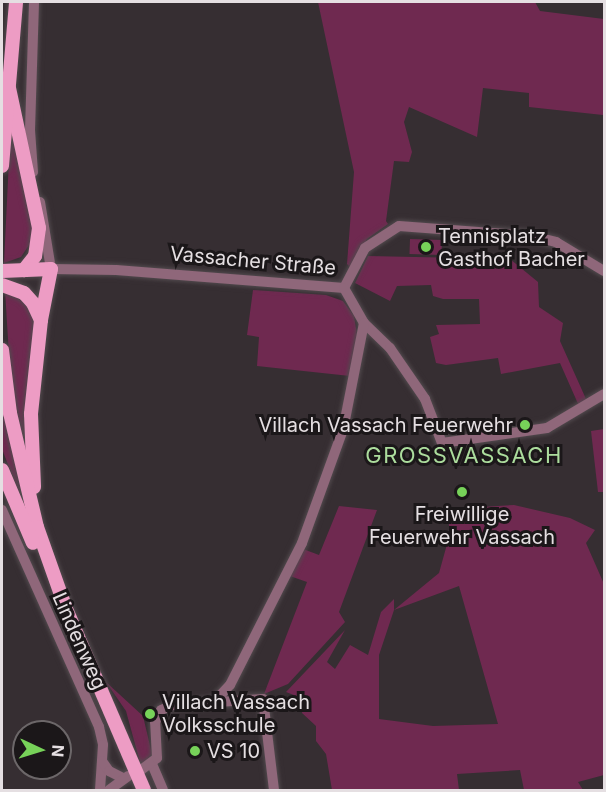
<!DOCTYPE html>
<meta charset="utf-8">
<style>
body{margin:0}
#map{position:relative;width:606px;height:792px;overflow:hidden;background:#362e32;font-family:Inter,sans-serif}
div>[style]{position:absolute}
.green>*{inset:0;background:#6f2950;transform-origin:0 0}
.roads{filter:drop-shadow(0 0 2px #524a4e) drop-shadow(0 0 2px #524a4e)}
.minor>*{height:10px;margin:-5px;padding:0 5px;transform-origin:5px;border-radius:5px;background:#8f677a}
.major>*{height:14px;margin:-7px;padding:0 7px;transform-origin:7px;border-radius:7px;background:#ed9cc4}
.dots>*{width:16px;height:16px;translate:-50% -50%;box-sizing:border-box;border:3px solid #1b1719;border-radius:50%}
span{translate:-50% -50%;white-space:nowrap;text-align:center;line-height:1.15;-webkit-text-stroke:6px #1b1719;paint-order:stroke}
.poi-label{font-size:20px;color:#e5dfe2}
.left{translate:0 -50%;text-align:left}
.right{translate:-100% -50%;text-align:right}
.street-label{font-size:20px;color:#e5dfe2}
.quarter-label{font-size:22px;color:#acdd9d;letter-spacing:1.5px}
.frame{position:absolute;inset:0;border:3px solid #e5dfe2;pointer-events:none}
.north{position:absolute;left:12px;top:720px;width:60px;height:60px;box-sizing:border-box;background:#1b1719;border:2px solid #6c6769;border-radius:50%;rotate:94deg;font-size:16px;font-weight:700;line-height:24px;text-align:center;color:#e5dfe2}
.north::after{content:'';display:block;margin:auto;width:21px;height:27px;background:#77d259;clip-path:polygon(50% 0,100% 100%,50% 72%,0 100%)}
</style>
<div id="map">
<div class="green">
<i style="clip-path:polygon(318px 2px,535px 2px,540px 11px,604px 19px,603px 115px,529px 107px,529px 93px,483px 88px,477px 137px,409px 107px,404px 122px,412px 152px,409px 162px,394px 161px,386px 221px,388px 224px,367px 239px,350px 267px,347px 264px,354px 172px)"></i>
<i style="clip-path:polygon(11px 118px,33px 220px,33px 239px,21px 257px,4px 263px)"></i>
<i style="left:410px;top:239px;width:32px;height:15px;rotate:2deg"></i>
<i style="clip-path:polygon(368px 256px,510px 259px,538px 282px,539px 307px,563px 323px,560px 341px,586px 399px,579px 406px,560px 363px,501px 374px,498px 358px,446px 365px,436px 363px,430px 337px,439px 334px,436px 325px,480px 324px,479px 299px,443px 299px,433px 296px,431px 285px,397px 286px,390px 301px,355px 283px)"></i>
<i style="clip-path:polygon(5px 290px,19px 294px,31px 309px,34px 326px,25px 443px,22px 444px,11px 388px)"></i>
<i style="clip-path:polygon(253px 290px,326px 295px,343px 301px,354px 316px,357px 334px,350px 376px,257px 366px,259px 337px,247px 335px)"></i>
<i style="clip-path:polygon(2px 393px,21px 490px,19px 493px,2px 449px)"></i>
<i style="clip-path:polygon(604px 429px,604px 492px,598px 492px,591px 431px)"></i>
<i style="clip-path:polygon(evenodd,514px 505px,570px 518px,595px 530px,586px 543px,604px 584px,604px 775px,578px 782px,583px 790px,524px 790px,520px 770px,457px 774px,459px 790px,332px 790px,326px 754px,316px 741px,316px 726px,302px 713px,304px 699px,286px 692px,345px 630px,327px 662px,335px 669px,350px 645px,368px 655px,381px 612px,394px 599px,394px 610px,439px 573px,449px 537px,449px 509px,514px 505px,459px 586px,498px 724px,433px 726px,379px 719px,379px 655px,394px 610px,459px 586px)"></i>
<i style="clip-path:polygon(339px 506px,377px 510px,339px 612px,345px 622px,288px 684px,264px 694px,307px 582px,287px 575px,303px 549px,319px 555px)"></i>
<i style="clip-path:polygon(106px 682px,143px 716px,152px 754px,141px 766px,126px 711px)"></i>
</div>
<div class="roads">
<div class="minor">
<i style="left:33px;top:172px;width:42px;rotate:-94.1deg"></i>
<i style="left:30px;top:130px;width:128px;rotate:-88.2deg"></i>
<i style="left:40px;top:202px;width:68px;rotate:80.7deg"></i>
<i style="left:51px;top:269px;width:65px;rotate:0.9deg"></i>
<i style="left:116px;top:270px;width:229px;rotate:4.5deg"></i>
<i style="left:344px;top:288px;width:45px;rotate:-62.3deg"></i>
<i style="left:365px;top:248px;width:40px;rotate:-32.9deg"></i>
<i style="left:399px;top:226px;width:133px;rotate:4.3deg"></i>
<i style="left:532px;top:236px;width:25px;rotate:14deg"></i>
<i style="left:556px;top:242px;width:56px;rotate:31.1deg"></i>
<i style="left:344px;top:288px;width:40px;rotate:60.3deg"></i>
<i style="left:364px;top:323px;width:36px;rotate:44deg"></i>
<i style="left:390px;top:348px;width:62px;rotate:55.5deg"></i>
<i style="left:425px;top:399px;width:47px;rotate:68.9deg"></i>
<i style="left:442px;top:443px;width:106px;rotate:-8.1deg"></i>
<i style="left:547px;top:428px;width:66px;rotate:-30.8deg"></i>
<i style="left:2px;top:510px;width:238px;rotate:65.9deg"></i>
<i style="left:99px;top:727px;width:18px;rotate:77deg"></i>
<i style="left:103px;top:745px;width:45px;rotate:93.8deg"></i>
<i style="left:215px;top:701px;width:22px;rotate:-47deg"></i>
<i style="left:230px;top:685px;width:159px;rotate:-63.1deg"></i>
<i style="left:302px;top:543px;width:120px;rotate:-70.1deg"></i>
<i style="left:343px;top:430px;width:109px;rotate:-78.9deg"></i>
<i style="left:102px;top:761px;width:12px;rotate:55deg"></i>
<i style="left:109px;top:771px;width:16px;rotate:27deg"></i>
<i style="left:152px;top:764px;width:28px;rotate:67deg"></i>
<i style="left:141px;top:770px;width:20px;rotate:-37deg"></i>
<i style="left:157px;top:758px;width:36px;rotate:-93deg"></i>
<i style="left:155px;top:722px;width:13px;rotate:-63deg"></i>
<i style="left:161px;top:710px;width:13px;rotate:-23deg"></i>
<i style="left:173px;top:705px;width:90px;rotate:-3.8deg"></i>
<i style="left:263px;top:699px;width:92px;rotate:83.1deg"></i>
<i style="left:109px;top:790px;width:24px;rotate:-36deg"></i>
</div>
<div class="major">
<i style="left:9px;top:88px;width:143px;rotate:77.9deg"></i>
<i style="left:39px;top:228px;width:28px;rotate:98deg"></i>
<i style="left:35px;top:256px;width:18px;rotate:128deg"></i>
<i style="left:2px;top:166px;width:165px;rotate:-85.1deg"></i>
<i style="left:2px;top:271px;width:49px;rotate:-2.3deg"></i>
<i style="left:51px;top:269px;width:52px;rotate:101.1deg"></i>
<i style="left:2px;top:285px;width:23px;rotate:20deg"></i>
<i style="left:24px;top:293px;width:13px;rotate:48deg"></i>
<i style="left:33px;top:303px;width:19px;rotate:65deg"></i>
<i style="left:41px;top:320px;width:95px;rotate:96.1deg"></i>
<i style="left:31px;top:414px;width:73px;rotate:87.6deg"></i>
<i style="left:2px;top:350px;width:64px;rotate:82.8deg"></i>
<i style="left:10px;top:413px;width:117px;rotate:76.7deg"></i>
<i style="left:37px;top:527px;width:87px;rotate:70.5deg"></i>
<i style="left:66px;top:609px;width:197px;rotate:66.7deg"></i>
<i style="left:2px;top:470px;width:79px;rotate:67deg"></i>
</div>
</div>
<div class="dots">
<i style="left:426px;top:247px;background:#77d259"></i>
<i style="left:525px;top:425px;background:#77d259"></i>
<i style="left:462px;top:492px;background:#77d259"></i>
<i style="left:150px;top:714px;background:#77d259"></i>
<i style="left:195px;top:751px;background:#77d259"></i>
</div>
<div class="poi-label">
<span class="left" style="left:438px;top:248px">Tennisplatz<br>Gasthof Bacher</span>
<span class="right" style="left:513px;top:425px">Villach Vassach Feuerwehr</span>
<span style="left:462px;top:526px">Freiwillige<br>Feuerwehr Vassach</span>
<span class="left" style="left:162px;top:714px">Villach Vassach<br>Volksschule</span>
<span class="left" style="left:207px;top:751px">VS 10</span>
</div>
<div class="street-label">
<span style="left:253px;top:261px;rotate:5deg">Vassacher Straße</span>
<span style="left:79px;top:641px;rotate:66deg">Lindenweg</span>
</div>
<div class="quarter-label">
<span style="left:464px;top:456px">GROSSVASSACH</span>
</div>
<div class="frame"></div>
<div class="north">N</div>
</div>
